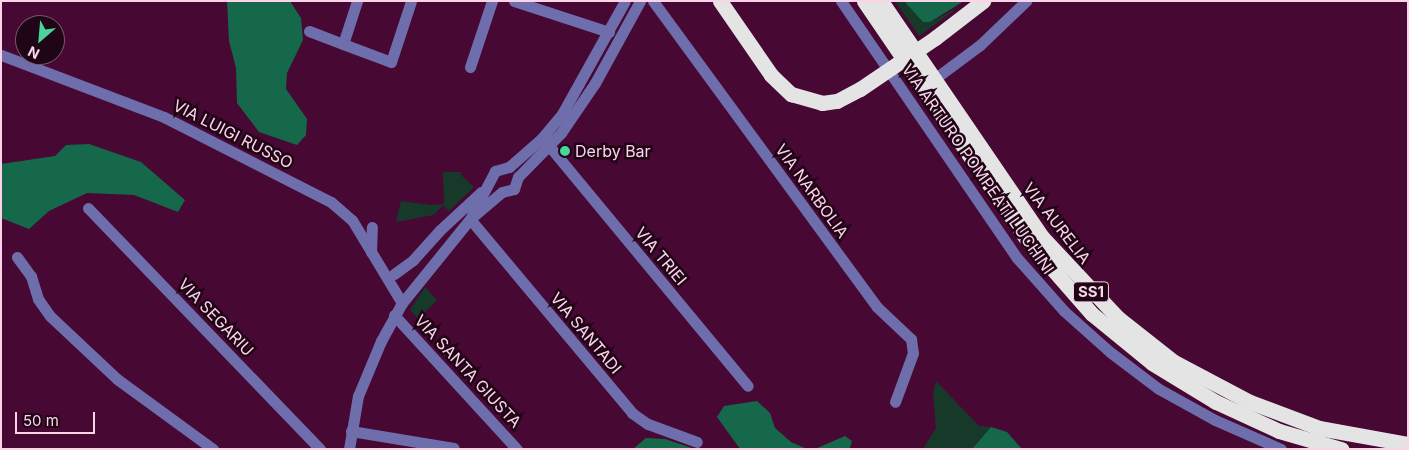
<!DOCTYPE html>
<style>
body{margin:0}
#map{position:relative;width:1409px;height:450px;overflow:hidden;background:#470834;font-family:Inter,sans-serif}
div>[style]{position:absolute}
.green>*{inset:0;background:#17392a}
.forest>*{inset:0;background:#156849}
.minor>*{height:11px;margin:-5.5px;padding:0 5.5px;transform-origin:5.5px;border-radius:5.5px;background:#6e6eac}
.highway>*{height:15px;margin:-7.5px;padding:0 7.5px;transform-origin:7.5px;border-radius:7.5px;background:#e4e4e4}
.highway-bridge>*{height:15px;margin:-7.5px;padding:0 7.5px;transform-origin:7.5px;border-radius:7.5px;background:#e4e4e4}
.dots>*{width:14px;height:14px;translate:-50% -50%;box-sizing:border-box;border:2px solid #1f0516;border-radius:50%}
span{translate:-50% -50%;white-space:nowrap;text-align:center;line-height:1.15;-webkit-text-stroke:5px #1f0516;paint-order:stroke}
.shield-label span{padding:1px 4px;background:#1f0516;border:1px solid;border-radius:4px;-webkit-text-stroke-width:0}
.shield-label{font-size:15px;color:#fbd4ea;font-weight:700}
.street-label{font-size:16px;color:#fbd4ea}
.poi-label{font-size:16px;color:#fbd4ea}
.left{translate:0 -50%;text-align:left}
.frame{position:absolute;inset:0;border:2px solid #fbd4ea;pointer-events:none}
.north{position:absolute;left:15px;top:15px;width:50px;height:50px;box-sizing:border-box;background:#1f0516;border:1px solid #77586b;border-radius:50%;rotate:207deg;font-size:14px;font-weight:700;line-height:20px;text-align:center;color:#fbd4ea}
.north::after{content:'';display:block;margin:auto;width:18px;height:22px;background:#49d49c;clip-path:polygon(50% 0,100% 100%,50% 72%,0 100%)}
.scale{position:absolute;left:15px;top:412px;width:80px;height:22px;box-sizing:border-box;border:2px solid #fbd4ea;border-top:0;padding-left:6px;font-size:15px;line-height:18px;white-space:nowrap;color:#fbd4ea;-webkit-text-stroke:4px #1f0516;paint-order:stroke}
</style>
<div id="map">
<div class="green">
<i style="clip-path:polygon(895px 1px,904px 1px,930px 22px,959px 7px,919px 36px)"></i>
<i style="clip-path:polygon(443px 172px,462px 172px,461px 175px,474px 187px,449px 211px,443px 205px,434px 215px,396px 222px,401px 201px,431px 205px,444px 204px)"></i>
<i style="clip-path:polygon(425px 287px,437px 300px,418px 319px,410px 310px)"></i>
<i style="clip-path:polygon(936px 381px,979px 426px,991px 427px,972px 449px,923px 449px,936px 428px,933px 392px)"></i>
</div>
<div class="forest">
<i style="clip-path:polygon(227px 1px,290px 1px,301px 18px,303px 40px,287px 73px,286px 89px,307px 119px,306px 135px,297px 145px,259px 132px,237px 103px,236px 68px,229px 41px)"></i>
<i style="clip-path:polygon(904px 1px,964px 1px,930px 22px,923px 22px)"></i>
<i style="clip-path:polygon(89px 144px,141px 162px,185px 200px,178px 212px,134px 195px,87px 193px,49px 211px,29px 229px,1px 218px,1px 164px,55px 156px,66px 145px)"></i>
<i style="clip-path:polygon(757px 401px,770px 413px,775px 428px,791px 442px,807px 449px,740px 449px,717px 417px,724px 406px)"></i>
<i style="clip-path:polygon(991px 427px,1007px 432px,1022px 449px,972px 449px)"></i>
<i style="clip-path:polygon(845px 436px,852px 441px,850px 448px,815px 449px)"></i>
<i style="clip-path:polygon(646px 438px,665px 439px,695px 449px,633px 449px)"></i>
</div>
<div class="minor">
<i style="left:357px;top:1px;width:45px;rotate:108deg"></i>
<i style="left:343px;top:44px;width:51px;rotate:20.6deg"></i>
<i style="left:391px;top:62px;width:64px;rotate:-71.8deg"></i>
<i style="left:514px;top:1px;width:100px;rotate:18.1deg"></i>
<i style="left:653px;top:1px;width:379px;rotate:53.8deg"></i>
<i style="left:877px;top:307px;width:47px;rotate:43.3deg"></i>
<i style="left:911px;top:339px;width:14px;rotate:82deg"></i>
<i style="left:913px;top:353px;width:52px;rotate:110.2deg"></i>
<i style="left:841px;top:1px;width:311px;rotate:55.6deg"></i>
<i style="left:1017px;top:258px;width:71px;rotate:48.4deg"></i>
<i style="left:1064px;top:311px;width:62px;rotate:41.7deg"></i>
<i style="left:1110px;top:352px;width:61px;rotate:37.1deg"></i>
<i style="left:1159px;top:389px;width:64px;rotate:29deg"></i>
<i style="left:1215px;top:420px;width:72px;rotate:23.7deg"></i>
<i style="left:309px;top:31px;width:36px;rotate:21deg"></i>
<i style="left:1px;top:55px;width:174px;rotate:20.8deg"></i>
<i style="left:164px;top:117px;width:187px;rotate:27deg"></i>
<i style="left:331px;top:202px;width:28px;rotate:41deg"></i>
<i style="left:352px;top:220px;width:97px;rotate:58.9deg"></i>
<i style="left:470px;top:67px;width:70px;rotate:-71.6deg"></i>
<i style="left:933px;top:80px;width:59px;rotate:-36.7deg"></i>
<i style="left:980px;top:45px;width:64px;rotate:-43.7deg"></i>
<i style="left:550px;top:147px;width:310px;rotate:50.4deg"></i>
<i style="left:88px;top:208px;width:335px;rotate:46.1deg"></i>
<i style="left:472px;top:215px;width:50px;rotate:-62.4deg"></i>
<i style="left:495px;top:171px;width:15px;rotate:-16deg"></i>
<i style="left:509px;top:167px;width:43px;rotate:-41.2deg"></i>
<i style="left:541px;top:139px;width:33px;rotate:-50deg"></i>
<i style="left:562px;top:114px;width:129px;rotate:-60.9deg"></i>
<i style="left:470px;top:219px;width:253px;rotate:50.1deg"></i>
<i style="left:632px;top:413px;width:19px;rotate:35deg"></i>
<i style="left:648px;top:424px;width:52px;rotate:20.2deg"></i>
<i style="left:371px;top:252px;width:25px;rotate:-88deg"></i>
<i style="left:17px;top:257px;width:24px;rotate:54deg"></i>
<i style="left:31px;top:276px;width:24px;rotate:73deg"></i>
<i style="left:38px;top:299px;width:21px;rotate:55deg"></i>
<i style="left:50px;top:316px;width:92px;rotate:43.2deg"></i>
<i style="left:117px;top:379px;width:119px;rotate:36.1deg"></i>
<i style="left:394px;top:274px;width:24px;rotate:-36deg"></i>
<i style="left:413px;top:260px;width:40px;rotate:-48deg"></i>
<i style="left:440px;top:230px;width:56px;rotate:-42.8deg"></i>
<i style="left:394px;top:315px;width:182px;rotate:47.5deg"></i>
<i style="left:351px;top:431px;width:104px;rotate:9.4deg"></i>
<i style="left:349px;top:449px;width:54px;rotate:-80.4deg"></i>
<i style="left:358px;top:396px;width:60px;rotate:-67.3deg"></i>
<i style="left:381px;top:341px;width:43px;rotate:-61.1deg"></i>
<i style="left:402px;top:303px;width:108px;rotate:-51deg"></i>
<i style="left:470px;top:219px;width:42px;rotate:-40.2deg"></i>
<i style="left:502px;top:192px;width:12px;rotate:-14deg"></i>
<i style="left:514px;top:189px;width:13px;rotate:-72deg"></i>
<i style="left:518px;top:177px;width:62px;rotate:-45.7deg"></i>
<i style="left:561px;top:133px;width:60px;rotate:-55.8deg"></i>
<i style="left:595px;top:83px;width:94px;rotate:-61.2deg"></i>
</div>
<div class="highway">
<i style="left:720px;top:1px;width:90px;rotate:55.4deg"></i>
<i style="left:771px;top:75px;width:28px;rotate:44deg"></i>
<i style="left:791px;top:94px;width:32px;rotate:16deg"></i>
<i style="left:822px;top:103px;width:15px;rotate:-8deg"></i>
<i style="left:837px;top:101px;width:26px;rotate:-28deg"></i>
<i style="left:864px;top:1px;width:291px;rotate:55.7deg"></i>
<i style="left:1028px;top:241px;width:97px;rotate:48.8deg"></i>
<i style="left:1092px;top:314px;width:77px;rotate:39.2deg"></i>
<i style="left:1152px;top:363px;width:75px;rotate:31.4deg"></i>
<i style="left:1216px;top:402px;width:69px;rotate:24.7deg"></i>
<i style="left:1279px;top:431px;width:65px;rotate:16.2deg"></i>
<i style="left:881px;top:1px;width:286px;rotate:55.7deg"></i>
<i style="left:1042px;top:237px;width:111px;rotate:46.8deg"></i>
<i style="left:1118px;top:318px;width:71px;rotate:38.2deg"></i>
<i style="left:1174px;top:362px;width:86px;rotate:27.8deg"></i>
<i style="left:1250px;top:402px;width:74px;rotate:20.6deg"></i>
<i style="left:1319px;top:428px;width:90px;rotate:10.2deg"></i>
<i style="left:935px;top:38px;width:61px;rotate:-37.6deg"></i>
</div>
<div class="highway-bridge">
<i style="left:860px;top:89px;width:91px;rotate:-34.2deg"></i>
</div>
<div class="dots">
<i style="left:565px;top:151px;background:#49d49c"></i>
</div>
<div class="shield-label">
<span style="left:1091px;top:292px">SS1</span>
</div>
<div class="street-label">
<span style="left:233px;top:134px;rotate:27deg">VIA LUIGI RUSSO</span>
<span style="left:978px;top:169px;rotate:55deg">VIA ARTURO POMPEATI LUCHINI</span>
<span style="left:812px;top:191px;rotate:54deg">VIA NARBOLIA</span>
<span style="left:1057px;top:223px;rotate:52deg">VIA AURELIA</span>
<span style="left:661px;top:256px;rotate:50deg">VIA TRIEI</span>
<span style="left:216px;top:317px;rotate:46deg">VIA SEGARIU</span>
<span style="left:586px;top:333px;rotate:50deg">VIA SANTADI</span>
<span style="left:468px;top:371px;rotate:47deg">VIA SANTA GIUSTA</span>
</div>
<div class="poi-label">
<span class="left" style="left:575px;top:151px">Derby Bar</span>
</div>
<div class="frame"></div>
<div class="north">N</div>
<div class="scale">50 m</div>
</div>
